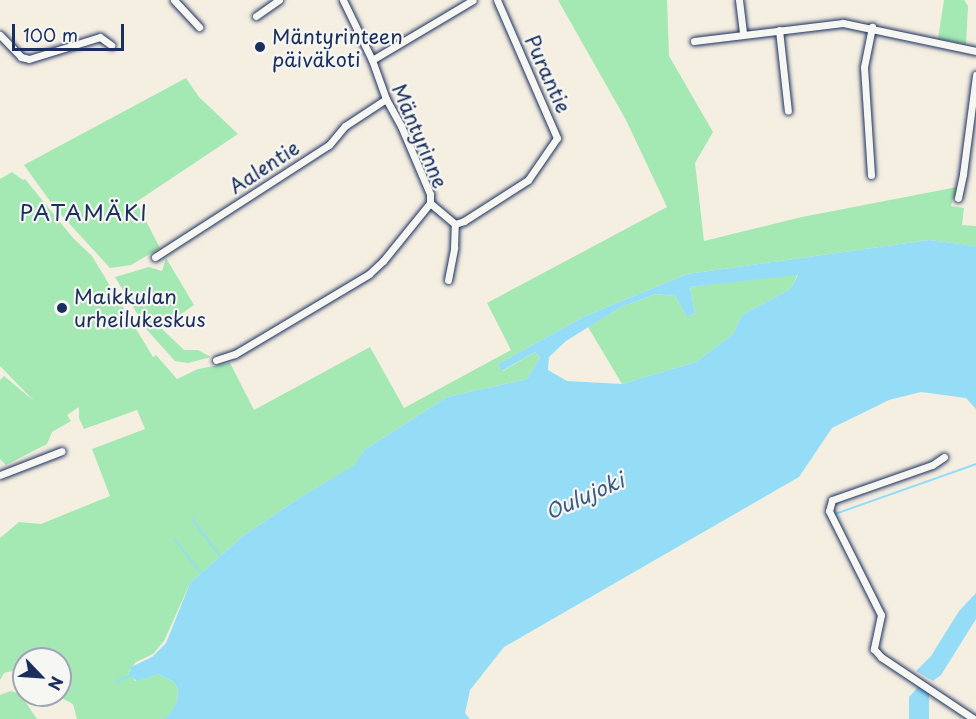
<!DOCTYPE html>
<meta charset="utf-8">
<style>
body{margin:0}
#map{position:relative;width:976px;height:719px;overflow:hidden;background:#f5efe2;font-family:"Playpen Sans",sans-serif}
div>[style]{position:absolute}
.green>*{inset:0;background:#a4e8b3}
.water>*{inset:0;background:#95ddf7}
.stream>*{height:2px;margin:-1px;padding:0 1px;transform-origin:1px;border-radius:1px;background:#95ddf7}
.roads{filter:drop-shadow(0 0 2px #1b2f5e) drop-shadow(0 0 2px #1b2f5e)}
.minor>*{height:7px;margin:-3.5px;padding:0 3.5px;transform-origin:3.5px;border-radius:3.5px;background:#f6f6f2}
.dots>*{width:16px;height:16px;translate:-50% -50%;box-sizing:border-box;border:3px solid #f6f6f2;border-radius:50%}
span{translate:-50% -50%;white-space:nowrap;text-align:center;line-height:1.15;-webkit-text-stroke:4.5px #f6f6f2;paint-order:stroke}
.poi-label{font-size:20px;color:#1b2f5e}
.left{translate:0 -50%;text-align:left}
.street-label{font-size:20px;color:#1b2f5e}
.water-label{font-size:21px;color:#3a5a84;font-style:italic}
.quarter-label{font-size:22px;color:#1b2f5e;letter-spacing:1.5px}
.north{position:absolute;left:12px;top:647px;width:60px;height:60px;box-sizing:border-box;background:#f6f6f2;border:2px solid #9ea6b7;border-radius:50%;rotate:115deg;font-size:16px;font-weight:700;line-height:24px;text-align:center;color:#1b2f5e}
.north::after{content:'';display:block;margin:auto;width:21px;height:27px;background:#1b2f5e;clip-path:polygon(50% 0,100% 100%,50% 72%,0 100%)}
.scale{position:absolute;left:12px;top:24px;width:112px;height:27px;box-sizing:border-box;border:3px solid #1b2f5e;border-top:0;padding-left:8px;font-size:18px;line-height:21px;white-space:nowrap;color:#1b2f5e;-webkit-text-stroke:4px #f6f6f2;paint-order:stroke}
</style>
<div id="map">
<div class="green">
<i style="clip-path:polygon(558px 0,667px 0,669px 56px,713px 132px,695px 163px,704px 241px,802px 217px,957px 187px,951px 206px,964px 208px,962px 225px,976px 226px,976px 246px,929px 240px,687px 274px,585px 316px,498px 364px,503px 371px,535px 352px,540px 357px,527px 379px,447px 397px,364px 450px,356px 465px,299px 498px,244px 535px,190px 583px,164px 641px,153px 654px,136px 662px,129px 671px,135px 681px,158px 674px,174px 682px,178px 690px,177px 701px,171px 714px,164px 719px,77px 719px,73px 704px,56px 695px,60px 695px,60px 659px,24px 659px,24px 680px,16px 670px,4px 673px,0 680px,0 538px,19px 522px,41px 524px,110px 496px,92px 449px,145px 429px,137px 410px,84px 429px,79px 418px,79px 407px,67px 415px,71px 421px,52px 432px,47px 444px,6px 465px,0 459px,0 380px,4px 376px,34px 401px,0 366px,0 179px,12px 172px,23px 180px,25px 179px,73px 238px,92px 256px,153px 357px,156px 355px,177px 379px,198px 369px,230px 363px,254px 410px,370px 347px,404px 408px,511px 350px,487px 303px,667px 207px,626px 120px)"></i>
<i style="clip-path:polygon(944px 0,964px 0,968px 6px,966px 44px,938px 39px)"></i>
<i style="clip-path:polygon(186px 78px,199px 97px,238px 134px,136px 202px,160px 248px,131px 265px,110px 268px,55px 208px,24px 165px)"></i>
<i style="clip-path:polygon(166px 258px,194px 305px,161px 328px,184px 350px,198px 350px,211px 357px,188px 363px,175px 361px,147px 330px,115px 277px,149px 267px,162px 271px)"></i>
<i style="clip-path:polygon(798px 274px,790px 289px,742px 315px,733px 334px,696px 362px,622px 384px,588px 327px,621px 307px,656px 294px,675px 296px,687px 317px,695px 313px,690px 287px)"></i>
<i style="clip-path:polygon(11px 691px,20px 694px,37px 719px,0 719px,0 695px)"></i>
</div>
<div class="water">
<i style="clip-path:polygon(evenodd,929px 240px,976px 246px,976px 409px,966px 398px,921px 392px,889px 400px,832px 428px,799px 477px,504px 647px,470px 690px,465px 713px,470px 719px,164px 719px,171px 713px,177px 701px,178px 690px,174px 682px,158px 674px,137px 681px,129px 675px,131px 667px,152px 657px,166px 643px,190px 583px,244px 535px,299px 498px,355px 465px,364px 450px,447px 397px,527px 379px,540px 357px,535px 352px,502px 371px,498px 364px,585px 316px,687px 274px,929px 240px,798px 275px,790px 289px,742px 315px,733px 334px,696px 362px,622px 384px,567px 381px,548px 370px,549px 357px,566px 341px,621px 307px,656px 294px,675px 296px,687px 317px,695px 313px,690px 287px,798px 275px)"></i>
<i style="clip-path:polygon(976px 593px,976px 619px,941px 675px,933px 681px,916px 671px,931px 656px,959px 611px)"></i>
<i style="clip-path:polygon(919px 686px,929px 691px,929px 719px,909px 719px,909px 697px)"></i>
</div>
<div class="stream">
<i style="left:835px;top:514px;width:150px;rotate:-19.5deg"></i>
<i style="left:192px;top:519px;width:46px;rotate:52.9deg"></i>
<i style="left:175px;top:540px;width:42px;rotate:51.8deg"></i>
<i style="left:117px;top:681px;width:14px;rotate:-21deg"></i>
</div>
<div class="roads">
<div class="minor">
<i style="left:174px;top:0;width:37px;rotate:47deg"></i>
<i style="left:739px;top:0;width:34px;rotate:83deg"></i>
<i style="left:256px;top:16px;width:28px;rotate:-35deg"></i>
<i style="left:779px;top:30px;width:81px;rotate:83.7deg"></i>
<i style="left:0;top:35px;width:30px;rotate:46deg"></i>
<i style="left:21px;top:57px;width:8px;rotate:14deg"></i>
<i style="left:29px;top:59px;width:74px;rotate:-17.2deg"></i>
<i style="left:100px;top:37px;width:14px;rotate:36deg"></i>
<i style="left:694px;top:41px;width:150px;rotate:-6.9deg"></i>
<i style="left:843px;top:23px;width:136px;rotate:11.9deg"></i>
<i style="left:372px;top:60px;width:117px;rotate:-30.7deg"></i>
<i style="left:871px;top:175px;width:108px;rotate:-93.7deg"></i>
<i style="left:864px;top:67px;width:41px;rotate:-78.7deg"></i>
<i style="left:958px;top:198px;width:25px;rotate:-78deg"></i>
<i style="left:963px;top:174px;width:100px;rotate:-82.5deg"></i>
<i style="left:430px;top:203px;width:33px;rotate:40deg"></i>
<i style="left:455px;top:224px;width:9px;rotate:-18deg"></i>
<i style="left:464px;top:221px;width:76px;rotate:-32.6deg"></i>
<i style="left:528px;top:180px;width:51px;rotate:-55.4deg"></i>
<i style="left:557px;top:138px;width:150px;rotate:-113.5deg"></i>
<i style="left:155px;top:257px;width:207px;rotate:-32.8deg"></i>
<i style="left:329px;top:145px;width:25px;rotate:-50deg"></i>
<i style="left:345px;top:126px;width:49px;rotate:-33.4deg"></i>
<i style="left:448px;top:280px;width:33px;rotate:-79deg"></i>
<i style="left:454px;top:248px;width:24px;rotate:-88deg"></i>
<i style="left:216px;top:360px;width:20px;rotate:-18deg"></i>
<i style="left:235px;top:354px;width:156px;rotate:-30.8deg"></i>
<i style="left:369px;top:274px;width:19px;rotate:-43deg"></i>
<i style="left:383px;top:261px;width:75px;rotate:-51deg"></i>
<i style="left:430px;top:203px;width:9px;rotate:-90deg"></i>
<i style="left:430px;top:194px;width:74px;rotate:-113.1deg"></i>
<i style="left:401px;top:126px;width:31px;rotate:-119deg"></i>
<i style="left:386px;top:99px;width:41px;rotate:-109.7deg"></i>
<i style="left:372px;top:60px;width:67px;rotate:-115.8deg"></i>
<i style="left:944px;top:457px;width:14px;rotate:146deg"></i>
<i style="left:932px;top:465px;width:106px;rotate:160.7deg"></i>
<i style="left:832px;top:500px;width:11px;rotate:105deg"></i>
<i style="left:829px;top:511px;width:116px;rotate:63.4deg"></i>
<i style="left:881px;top:615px;width:35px;rotate:102deg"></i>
<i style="left:874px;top:649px;width:11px;rotate:49deg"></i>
<i style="left:881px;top:657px;width:112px;rotate:33.7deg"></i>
<i style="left:0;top:475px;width:66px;rotate:-21.2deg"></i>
</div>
</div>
<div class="dots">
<i style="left:260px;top:47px;background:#1b2f5e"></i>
<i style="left:62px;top:308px;background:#1b2f5e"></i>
</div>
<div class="poi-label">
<span class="left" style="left:272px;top:48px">Mäntyrinteen<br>päiväkoti</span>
<span class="left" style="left:74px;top:308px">Maikkulan<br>urheilukeskus</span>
</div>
<div class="street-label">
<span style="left:548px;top:74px;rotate:66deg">Purantie</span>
<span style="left:420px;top:136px;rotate:67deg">Mäntyrinne</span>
<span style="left:264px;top:167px;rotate:-33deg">Aalentie</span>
</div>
<div class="water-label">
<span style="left:584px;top:495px;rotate:-24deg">Oulujoki</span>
</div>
<div class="quarter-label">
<span style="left:84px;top:212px">PATAMÄKI</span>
</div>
<div class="north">N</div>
<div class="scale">100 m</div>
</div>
